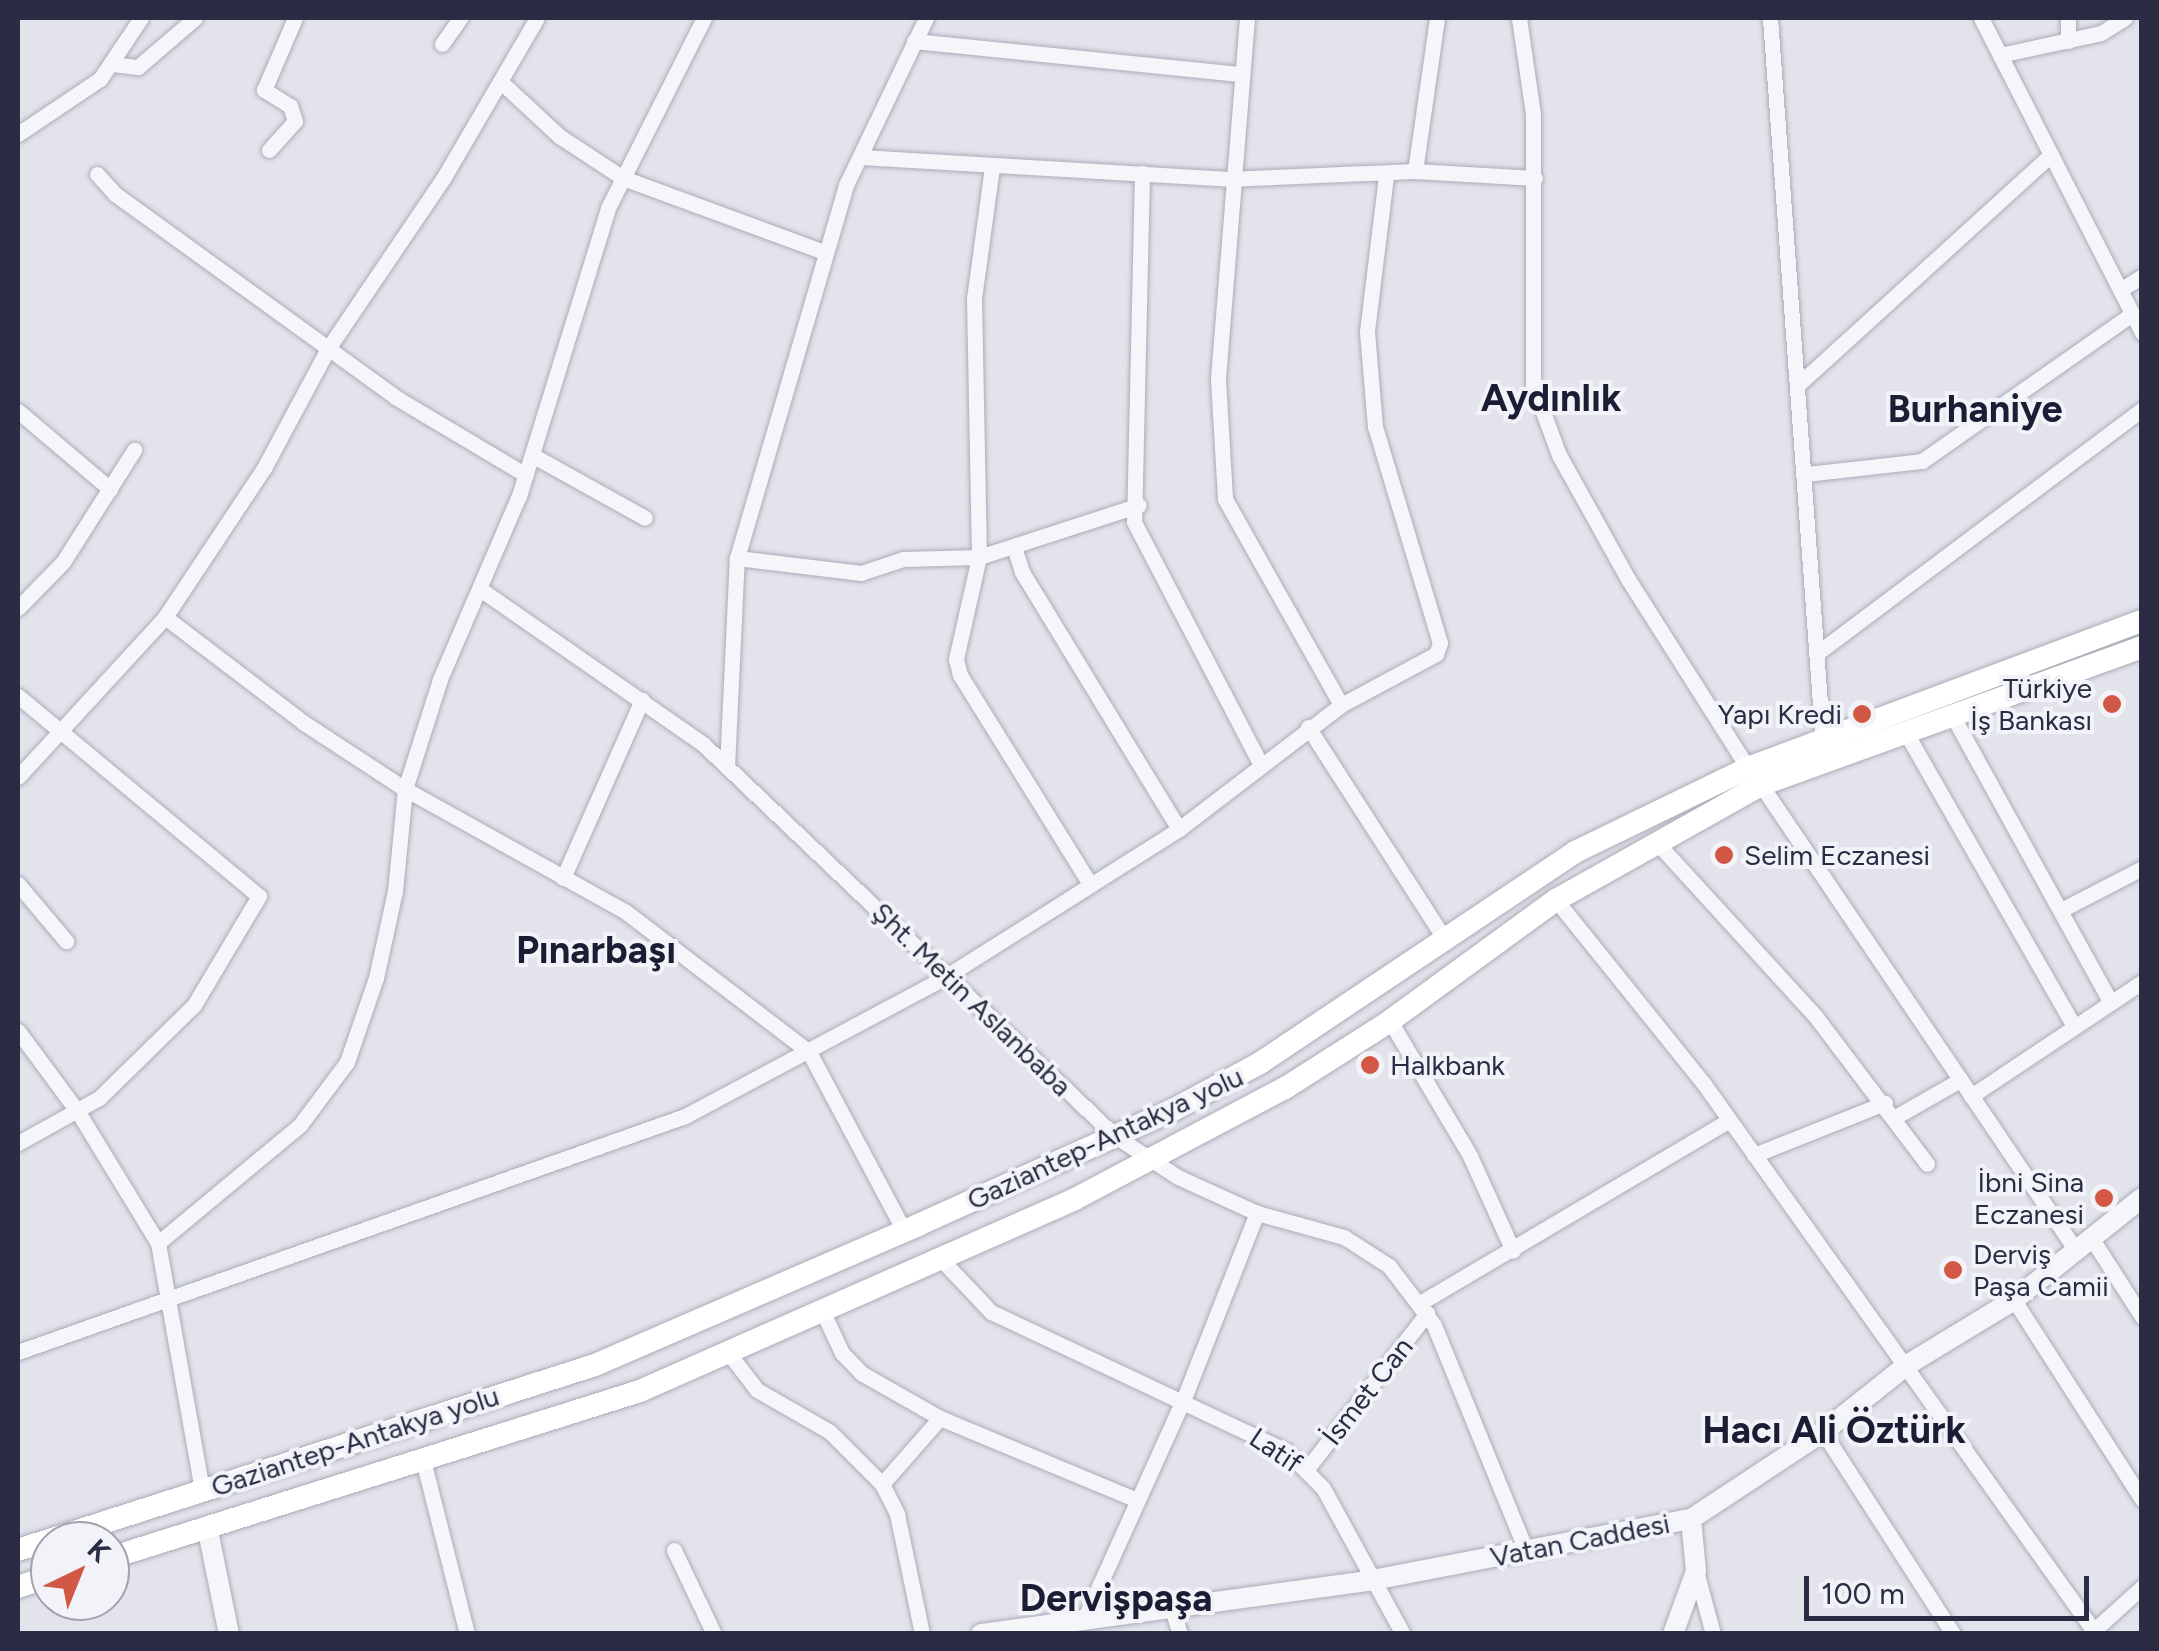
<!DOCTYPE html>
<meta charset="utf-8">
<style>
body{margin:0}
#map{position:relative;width:2159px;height:1651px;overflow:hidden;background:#e2e3eb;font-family:Figtree,sans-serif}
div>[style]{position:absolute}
.roads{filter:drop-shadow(0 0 2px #abacb9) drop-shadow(0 0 2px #abacb9)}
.minor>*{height:15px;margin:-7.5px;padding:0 7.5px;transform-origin:7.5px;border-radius:7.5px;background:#f5f6f9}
.tertiary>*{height:20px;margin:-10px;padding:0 10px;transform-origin:10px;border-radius:10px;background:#f5f6f9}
.secondary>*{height:22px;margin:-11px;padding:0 11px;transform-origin:11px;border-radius:11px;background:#fff}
.dots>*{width:28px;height:28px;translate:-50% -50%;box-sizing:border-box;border:5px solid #f2f3f8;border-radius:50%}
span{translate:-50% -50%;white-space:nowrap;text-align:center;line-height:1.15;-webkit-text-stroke:8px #f2f3f8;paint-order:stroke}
.poi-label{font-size:28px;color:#2a2c44}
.right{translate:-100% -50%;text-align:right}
.left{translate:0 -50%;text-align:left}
.street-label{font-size:28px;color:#2a2c44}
.district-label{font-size:38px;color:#1c1d35;font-weight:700}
.frame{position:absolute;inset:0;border:20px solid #2a2c44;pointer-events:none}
.north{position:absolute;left:30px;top:1521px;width:100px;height:100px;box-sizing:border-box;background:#f2f3f8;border:2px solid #a2a3b0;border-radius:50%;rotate:43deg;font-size:28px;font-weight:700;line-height:40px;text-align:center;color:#2a2c44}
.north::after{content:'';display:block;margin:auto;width:35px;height:45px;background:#d25745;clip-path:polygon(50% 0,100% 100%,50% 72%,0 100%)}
.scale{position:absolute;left:1804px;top:1576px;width:285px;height:45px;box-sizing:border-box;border:5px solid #2a2c44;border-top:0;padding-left:12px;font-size:30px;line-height:35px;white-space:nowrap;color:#2a2c44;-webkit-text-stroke:8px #f2f3f8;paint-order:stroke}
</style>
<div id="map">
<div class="roads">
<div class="minor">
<i style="left:1247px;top:18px;width:363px;rotate:94.6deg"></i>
<i style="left:1218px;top:380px;width:119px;rotate:86.6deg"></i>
<i style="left:1225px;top:499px;width:236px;rotate:60.6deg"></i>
<i style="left:1519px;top:18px;width:97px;rotate:81.7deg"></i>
<i style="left:1533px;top:114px;width:271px;rotate:90deg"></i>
<i style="left:1533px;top:385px;width:75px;rotate:69.6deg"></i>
<i style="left:1559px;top:455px;width:142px;rotate:60.9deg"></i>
<i style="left:1628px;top:579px;width:224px;rotate:57.6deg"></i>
<i style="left:1770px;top:18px;width:729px;rotate:85.83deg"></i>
<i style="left:1981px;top:18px;width:354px;rotate:62.9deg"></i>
<i style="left:2068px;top:18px;width:23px;rotate:90deg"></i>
<i style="left:914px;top:41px;width:327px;rotate:5.8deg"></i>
<i style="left:442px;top:44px;width:32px;rotate:-55deg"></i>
<i style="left:2000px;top:55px;width:103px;rotate:-12.3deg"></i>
<i style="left:2101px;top:33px;width:28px;rotate:-32deg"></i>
<i style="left:112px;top:64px;width:26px;rotate:7deg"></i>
<i style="left:138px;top:67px;width:75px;rotate:-40.7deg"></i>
<i style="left:502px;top:83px;width:78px;rotate:42.9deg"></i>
<i style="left:559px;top:136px;width:77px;rotate:33.3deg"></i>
<i style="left:623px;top:178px;width:214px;rotate:20.2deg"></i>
<i style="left:18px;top:134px;width:99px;rotate:-33.9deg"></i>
<i style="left:100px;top:79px;width:73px;rotate:-56.1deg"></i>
<i style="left:269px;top:150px;width:39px;rotate:-48deg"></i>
<i style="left:295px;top:121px;width:16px;rotate:-108deg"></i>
<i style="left:290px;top:106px;width:31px;rotate:-148deg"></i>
<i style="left:264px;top:90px;width:78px;rotate:-66.7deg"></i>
<i style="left:861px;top:157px;width:369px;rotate:3.4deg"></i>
<i style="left:1229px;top:179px;width:186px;rotate:-2.5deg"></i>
<i style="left:1415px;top:171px;width:120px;rotate:3.3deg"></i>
<i style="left:992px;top:167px;width:132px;rotate:97.8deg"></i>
<i style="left:974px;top:298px;width:259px;rotate:88.9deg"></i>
<i style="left:979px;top:557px;width:105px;rotate:102.7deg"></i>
<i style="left:956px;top:659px;width:16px;rotate:76deg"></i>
<i style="left:960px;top:675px;width:243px;rotate:58.1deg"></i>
<i style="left:1415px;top:171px;width:155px;rotate:-81.8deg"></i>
<i style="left:1142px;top:173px;width:349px;rotate:91.3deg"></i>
<i style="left:1134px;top:522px;width:272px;rotate:62.4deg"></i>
<i style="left:97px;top:174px;width:27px;rotate:48deg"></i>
<i style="left:115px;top:194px;width:346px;rotate:35.9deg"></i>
<i style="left:395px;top:397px;width:152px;rotate:30.8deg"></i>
<i style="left:2120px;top:290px;width:26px;rotate:-32deg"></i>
<i style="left:1800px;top:383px;width:339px;rotate:-42.3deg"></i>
<i style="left:18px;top:411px;width:121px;rotate:40.3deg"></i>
<i style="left:532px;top:455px;width:129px;rotate:29.1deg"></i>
<i style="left:1806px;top:474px;width:117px;rotate:-6.4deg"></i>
<i style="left:1922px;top:461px;width:256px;rotate:-35deg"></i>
<i style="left:1014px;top:547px;width:26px;rotate:72deg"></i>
<i style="left:1022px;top:572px;width:301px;rotate:58.6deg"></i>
<i style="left:737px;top:558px;width:125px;rotate:6.9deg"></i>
<i style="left:861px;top:573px;width:44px;rotate:-18.4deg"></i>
<i style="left:903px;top:559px;width:76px;rotate:-1.5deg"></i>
<i style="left:979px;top:557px;width:168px;rotate:-18deg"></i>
<i style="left:480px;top:589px;width:272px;rotate:34.8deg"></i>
<i style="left:703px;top:744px;width:569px;rotate:43.58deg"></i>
<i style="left:1115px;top:1136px;width:75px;rotate:33.1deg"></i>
<i style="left:1178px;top:1177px;width:87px;rotate:24.5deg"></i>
<i style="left:1257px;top:1213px;width:90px;rotate:15.4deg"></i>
<i style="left:1344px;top:1237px;width:54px;rotate:32.8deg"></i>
<i style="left:1389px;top:1266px;width:74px;rotate:52.7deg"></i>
<i style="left:1434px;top:1325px;width:244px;rotate:67.8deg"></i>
<i style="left:18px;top:608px;width:64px;rotate:-45.6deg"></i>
<i style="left:63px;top:562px;width:133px;rotate:-57.6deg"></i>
<i style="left:165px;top:617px;width:175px;rotate:37.3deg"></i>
<i style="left:304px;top:723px;width:121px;rotate:33.2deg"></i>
<i style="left:405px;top:789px;width:253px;rotate:29.1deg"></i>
<i style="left:626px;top:912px;width:230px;rotate:37.4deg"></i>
<i style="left:809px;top:1052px;width:203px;rotate:62deg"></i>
<i style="left:1816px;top:654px;width:408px;rotate:-36.9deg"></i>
<i style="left:18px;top:696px;width:313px;rotate:39.7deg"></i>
<i style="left:259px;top:896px;width:127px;rotate:120.8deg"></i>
<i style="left:194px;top:1005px;width:133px;rotate:135.6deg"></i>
<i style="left:99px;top:1098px;width:93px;rotate:150.9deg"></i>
<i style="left:1951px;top:713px;width:331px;rotate:61.1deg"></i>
<i style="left:1308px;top:727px;width:251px;rotate:57.2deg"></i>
<i style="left:1906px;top:733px;width:338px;rotate:60.2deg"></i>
<i style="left:727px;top:767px;width:209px;rotate:-87.3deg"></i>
<i style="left:737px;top:558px;width:389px;rotate:-73.7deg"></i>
<i style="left:846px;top:185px;width:185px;rotate:-64.4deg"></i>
<i style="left:18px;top:777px;width:217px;rotate:-47.4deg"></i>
<i style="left:165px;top:617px;width:179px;rotate:-56.4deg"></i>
<i style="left:264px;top:468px;width:137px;rotate:-61.8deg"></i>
<i style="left:329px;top:347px;width:205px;rotate:-55.9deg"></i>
<i style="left:444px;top:177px;width:184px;rotate:-59.7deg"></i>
<i style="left:1761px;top:785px;width:560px;rotate:55.91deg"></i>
<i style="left:1660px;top:846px;width:231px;rotate:47.6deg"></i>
<i style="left:1816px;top:1017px;width:184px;rotate:52.9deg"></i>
<i style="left:563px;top:878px;width:195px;rotate:-66.1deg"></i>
<i style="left:18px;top:884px;width:75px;rotate:49.9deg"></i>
<i style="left:1556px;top:900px;width:236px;rotate:51.2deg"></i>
<i style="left:1704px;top:1084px;width:675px;rotate:54.52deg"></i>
<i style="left:2063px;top:909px;width:89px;rotate:-27.4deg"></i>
<i style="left:1390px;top:1021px;width:157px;rotate:59.3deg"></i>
<i style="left:1470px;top:1156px;width:104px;rotate:65.6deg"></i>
<i style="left:18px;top:1031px;width:101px;rotate:53.5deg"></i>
<i style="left:78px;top:1112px;width:153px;rotate:58.6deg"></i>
<i style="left:158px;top:1243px;width:251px;rotate:79.9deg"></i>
<i style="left:1971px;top:1096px;width:206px;rotate:-33.7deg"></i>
<i style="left:1897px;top:1116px;width:73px;rotate:-29.7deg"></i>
<i style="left:1754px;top:1155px;width:141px;rotate:-21.7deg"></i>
<i style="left:2092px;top:1239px;width:93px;rotate:57.3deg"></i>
<i style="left:158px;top:1243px;width:185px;rotate:-39.7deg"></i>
<i style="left:300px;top:1125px;width:79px;rotate:-53.3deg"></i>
<i style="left:347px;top:1062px;width:89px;rotate:-71deg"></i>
<i style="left:376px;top:978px;width:89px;rotate:-77.7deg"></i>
<i style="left:395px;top:891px;width:102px;rotate:-84.4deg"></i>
<i style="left:405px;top:789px;width:115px;rotate:-72.3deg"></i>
<i style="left:440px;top:679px;width:199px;rotate:-66.7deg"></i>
<i style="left:519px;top:496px;width:301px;rotate:-72.8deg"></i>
<i style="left:608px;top:208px;width:213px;rotate:-63.2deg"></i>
<i style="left:939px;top:1257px;width:76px;rotate:46.6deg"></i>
<i style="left:991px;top:1312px;width:326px;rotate:25.2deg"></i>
<i style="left:1286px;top:1451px;width:52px;rotate:45deg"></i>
<i style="left:1323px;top:1488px;width:166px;rotate:61.3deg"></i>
<i style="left:2014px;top:1300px;width:237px;rotate:57.3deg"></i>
<i style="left:1420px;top:1303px;width:359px;rotate:-30.6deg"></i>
<i style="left:821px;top:1308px;width:50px;rotate:65deg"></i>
<i style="left:842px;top:1353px;width:28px;rotate:46deg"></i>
<i style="left:861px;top:1373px;width:91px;rotate:29.7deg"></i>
<i style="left:940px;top:1418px;width:213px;rotate:22.6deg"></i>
<i style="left:727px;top:1351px;width:49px;rotate:52.4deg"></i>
<i style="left:757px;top:1390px;width:84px;rotate:29.9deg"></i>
<i style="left:830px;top:1432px;width:74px;rotate:45deg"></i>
<i style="left:882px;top:1484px;width:34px;rotate:63deg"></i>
<i style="left:897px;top:1514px;width:123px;rotate:78.2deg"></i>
<i style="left:18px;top:1352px;width:708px;rotate:-19.48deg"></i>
<i style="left:685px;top:1116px;width:295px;rotate:-28.1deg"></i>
<i style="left:945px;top:977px;width:277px;rotate:-32.3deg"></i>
<i style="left:1179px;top:829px;width:204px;rotate:-37.4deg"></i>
<i style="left:1341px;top:705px;width:108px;rotate:-28.2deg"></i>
<i style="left:1436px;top:654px;width:12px;rotate:-70deg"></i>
<i style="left:1440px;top:643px;width:226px;rotate:-106.7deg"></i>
<i style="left:1375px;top:427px;width:96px;rotate:-94.8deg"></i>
<i style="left:1367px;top:331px;width:155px;rotate:-83deg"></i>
<i style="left:1823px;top:1432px;width:240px;rotate:57.2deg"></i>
<i style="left:422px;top:1456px;width:184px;rotate:75.8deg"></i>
<i style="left:1307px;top:1469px;width:197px;rotate:-52.4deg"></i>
<i style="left:882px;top:1484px;width:88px;rotate:-48.7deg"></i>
<i style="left:674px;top:1550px;width:93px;rotate:64.5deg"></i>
<i style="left:1696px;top:1571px;width:65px;rotate:74.9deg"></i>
<i style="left:1170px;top:1603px;width:33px;rotate:72deg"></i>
<i style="left:1086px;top:1615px;width:238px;rotate:-65.7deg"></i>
<i style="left:1184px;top:1398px;width:199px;rotate:-68.5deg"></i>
<i style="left:2090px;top:1634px;width:70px;rotate:-42.1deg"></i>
</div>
<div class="tertiary">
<i style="left:208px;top:1531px;width:105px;rotate:78.5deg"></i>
<i style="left:981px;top:1634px;width:396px;rotate:-7.8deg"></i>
<i style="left:1373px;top:1580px;width:324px;rotate:-10.9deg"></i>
<i style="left:1691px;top:1519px;width:158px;rotate:-33.4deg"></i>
<i style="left:1823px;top:1432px;width:107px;rotate:-38.6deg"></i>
<i style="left:1907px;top:1365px;width:125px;rotate:-31.3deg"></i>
<i style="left:2014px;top:1300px;width:164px;rotate:-38.6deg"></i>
<i style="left:1673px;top:1634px;width:67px;rotate:-69.9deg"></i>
<i style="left:1696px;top:1571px;width:52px;rotate:-95.5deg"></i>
</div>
<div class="secondary">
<i style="left:18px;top:1550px;width:606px;rotate:-17.78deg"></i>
<i style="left:595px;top:1365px;width:352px;rotate:-23.4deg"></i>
<i style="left:918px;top:1225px;width:277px;rotate:-24.3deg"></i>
<i style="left:1171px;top:1111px;width:101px;rotate:-28.3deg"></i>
<i style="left:1260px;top:1063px;width:379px;rotate:-33.8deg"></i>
<i style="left:1575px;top:852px;width:192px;rotate:-25.9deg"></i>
<i style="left:1748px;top:768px;width:421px;rotate:-20.5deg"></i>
<i style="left:110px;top:1558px;width:556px;rotate:-17.49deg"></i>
<i style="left:640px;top:1391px;width:475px;rotate:-23.8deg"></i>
<i style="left:1075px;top:1199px;width:238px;rotate:-27.9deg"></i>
<i style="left:1285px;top:1088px;width:125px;rotate:-32.5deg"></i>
<i style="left:1390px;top:1021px;width:205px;rotate:-36.1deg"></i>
<i style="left:1556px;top:900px;width:235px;rotate:-29.3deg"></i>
<i style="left:1761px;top:785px;width:405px;rotate:-19.9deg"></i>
<i style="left:18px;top:1587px;width:34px;rotate:-19deg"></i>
</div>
</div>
<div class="dots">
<i style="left:2112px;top:704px;background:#d25745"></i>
<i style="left:1862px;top:714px;background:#d25745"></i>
<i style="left:1724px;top:855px;background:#d25745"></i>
<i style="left:1370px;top:1065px;background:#d25745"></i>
<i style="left:2104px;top:1198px;background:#d25745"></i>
<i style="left:1953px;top:1270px;background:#d25745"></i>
</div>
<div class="poi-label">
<span class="right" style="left:2092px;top:704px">Türkiye<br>İş Bankası</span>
<span class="right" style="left:1842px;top:714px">Yapı Kredi</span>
<span class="left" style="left:1744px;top:855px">Selim Eczanesi</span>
<span class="left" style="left:1390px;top:1065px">Halkbank</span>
<span class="right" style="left:2084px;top:1198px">İbni Sina<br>Eczanesi</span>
<span class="left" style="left:1973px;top:1270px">Derviş<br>Paşa Camii</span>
</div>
<div class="street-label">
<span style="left:972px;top:999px;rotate:44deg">Şht. Metin Aslanbaba</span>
<span style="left:1105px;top:1138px;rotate:-25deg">Gaziantep-Antakya yolu</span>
<span style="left:1367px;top:1391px;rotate:-52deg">İsmet Can</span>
<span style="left:355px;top:1441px;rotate:-18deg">Gaziantep-Antakya yolu</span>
<span style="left:1276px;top:1450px;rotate:34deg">Latif</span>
<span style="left:1580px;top:1540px;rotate:-11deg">Vatan Caddesi</span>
</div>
<div class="district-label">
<span style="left:1551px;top:399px">Aydınlık</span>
<span style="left:1975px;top:410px">Burhaniye</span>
<span style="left:596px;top:951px">Pınarbaşı</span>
<span style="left:1834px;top:1431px">Hacı Ali Öztürk</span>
<span style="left:1116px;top:1599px">Dervişpaşa</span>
</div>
<div class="frame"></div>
<div class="north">K</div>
<div class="scale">100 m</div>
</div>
